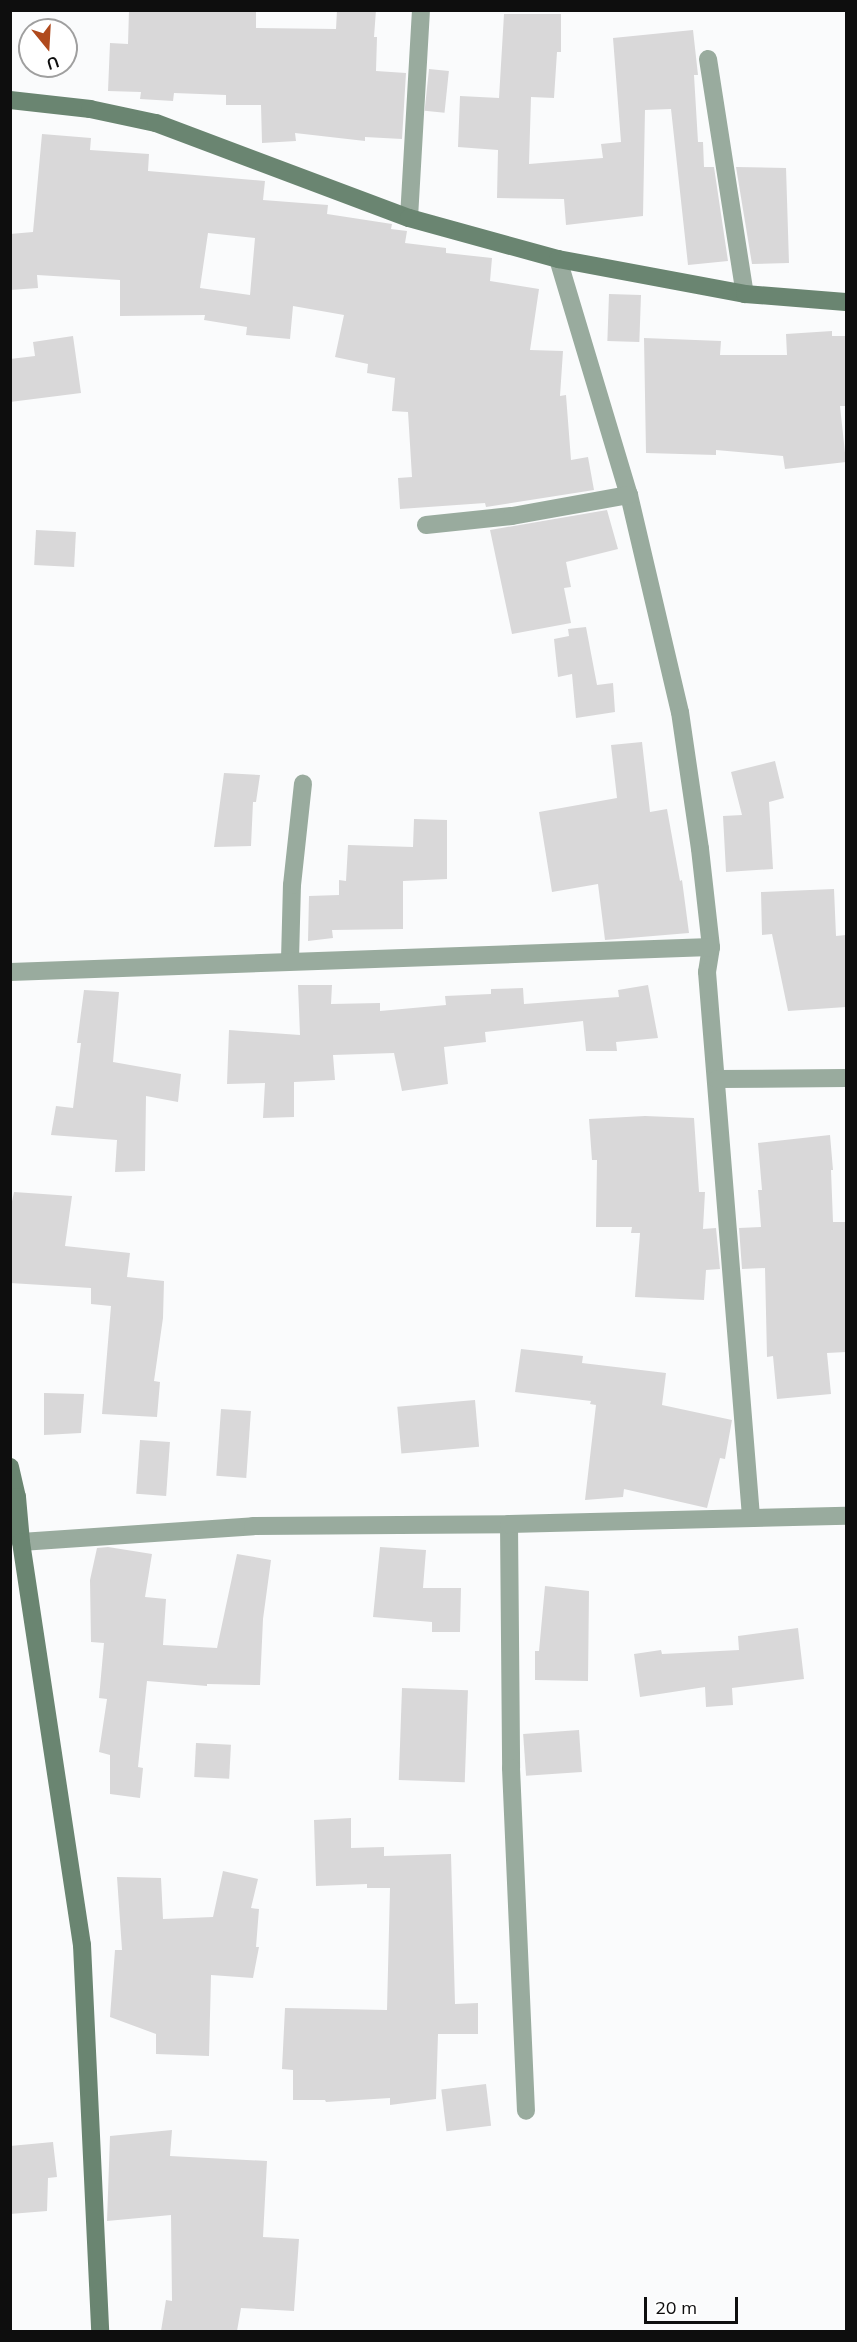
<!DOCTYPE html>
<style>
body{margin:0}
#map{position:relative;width:857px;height:2342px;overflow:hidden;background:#fafbfc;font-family:Mulish,sans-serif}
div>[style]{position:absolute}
.building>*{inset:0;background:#d9d8d9;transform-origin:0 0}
.street>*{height:18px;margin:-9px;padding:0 9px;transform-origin:9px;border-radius:9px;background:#99ab9e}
.secondary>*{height:18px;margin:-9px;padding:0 9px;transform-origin:9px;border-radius:9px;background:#6a8571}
span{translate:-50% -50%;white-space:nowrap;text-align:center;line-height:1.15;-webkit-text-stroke:4.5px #fff;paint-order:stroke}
.frame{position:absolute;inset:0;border:12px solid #0e0e0e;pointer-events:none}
.north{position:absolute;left:18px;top:18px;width:60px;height:60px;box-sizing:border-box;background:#fff;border:2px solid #9f9f9f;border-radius:50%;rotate:162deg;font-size:16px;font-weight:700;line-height:24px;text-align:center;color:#0e0e0e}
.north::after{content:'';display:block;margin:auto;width:21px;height:27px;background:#b04a1d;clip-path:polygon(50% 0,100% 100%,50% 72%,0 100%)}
.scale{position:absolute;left:644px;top:2297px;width:94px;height:27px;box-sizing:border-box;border:3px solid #0e0e0e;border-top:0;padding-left:8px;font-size:18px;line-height:21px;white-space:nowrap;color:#0e0e0e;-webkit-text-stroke:4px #fff;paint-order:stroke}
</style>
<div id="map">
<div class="building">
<i style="clip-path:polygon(129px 10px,256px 10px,256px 28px,336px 29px,337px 10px,376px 10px,374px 37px,377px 37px,376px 71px,406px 73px,402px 139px,365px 137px,365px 141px,295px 133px,296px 141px,262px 143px,261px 105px,226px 105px,226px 95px,174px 93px,173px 101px,140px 99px,141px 92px,108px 91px,110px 43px,128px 44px)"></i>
<i style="clip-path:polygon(504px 14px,561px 14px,561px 52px,557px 52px,554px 98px,531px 97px,529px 164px,603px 158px,601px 144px,621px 142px,613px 38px,693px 30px,698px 75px,694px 75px,698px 142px,703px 142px,704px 167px,714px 167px,728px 261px,688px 265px,671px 109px,645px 110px,643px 216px,566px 225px,564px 199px,497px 198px,498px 150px,458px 147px,460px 96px,499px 98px)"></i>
<i style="left:429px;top:69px;width:20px;height:42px;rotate:6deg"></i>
<i style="clip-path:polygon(evenodd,42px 134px,91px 138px,90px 150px,149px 154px,148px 171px,265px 181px,263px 200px,328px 205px,327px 214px,392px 224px,391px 229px,407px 231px,405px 243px,446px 248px,446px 253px,492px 258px,490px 281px,539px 289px,530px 350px,563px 351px,560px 396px,566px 395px,571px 460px,588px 457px,594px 490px,486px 507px,485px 503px,400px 509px,398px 478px,412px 477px,408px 412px,392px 411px,395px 378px,367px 373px,368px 364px,335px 357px,344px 315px,293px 306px,290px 339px,246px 335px,247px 327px,204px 320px,205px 315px,120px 316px,120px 280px,37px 275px,38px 288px,10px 290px,10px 234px,33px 232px,42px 134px,208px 233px,255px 238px,250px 295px,200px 288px,208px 233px)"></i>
<i style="clip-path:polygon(736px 167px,786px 168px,789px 263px,752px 264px)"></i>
<i style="left:609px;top:294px;width:32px;height:47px;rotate:2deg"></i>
<i style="clip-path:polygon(832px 331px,832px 336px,846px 336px,846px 406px,840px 406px,846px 462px,785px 469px,783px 456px,716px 450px,716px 455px,646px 453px,644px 338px,721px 341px,720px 355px,787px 355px,786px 334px)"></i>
<i style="clip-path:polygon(73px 336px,81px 393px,10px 402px,10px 359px,35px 356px,33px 342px)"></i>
<i style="clip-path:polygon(607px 510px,618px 549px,566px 562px,571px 587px,564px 588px,571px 623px,512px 634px,490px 530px)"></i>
<i style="left:36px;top:530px;width:40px;height:35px;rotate:3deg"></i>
<i style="clip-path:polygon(586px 627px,597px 685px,613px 683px,615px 712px,576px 718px,572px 674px,558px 677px,554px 639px,569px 636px,568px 629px)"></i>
<i style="clip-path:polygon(642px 742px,650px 812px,667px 809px,680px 881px,682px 880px,689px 933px,605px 940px,598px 884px,552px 892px,539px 812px,617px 798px,611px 745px)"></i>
<i style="clip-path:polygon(775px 761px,784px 798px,769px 802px,773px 869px,726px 872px,723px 816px,742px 815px,731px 772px)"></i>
<i style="clip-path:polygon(224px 773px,260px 775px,256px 802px,253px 802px,251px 846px,214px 847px)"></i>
<i style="clip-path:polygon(414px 819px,447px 820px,447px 879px,403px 881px,403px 929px,332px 930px,333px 938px,308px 941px,309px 896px,339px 895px,339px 880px,346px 881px,348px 845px,413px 847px)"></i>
<i style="clip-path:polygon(834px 889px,836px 936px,846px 935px,846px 1007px,788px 1011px,772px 934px,762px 935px,761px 892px)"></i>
<i style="clip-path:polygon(298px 985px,332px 985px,331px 1004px,380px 1003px,380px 1011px,446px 1005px,445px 996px,491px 994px,491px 989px,523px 988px,524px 1004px,619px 997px,618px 990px,648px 985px,658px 1038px,616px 1042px,617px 1051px,586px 1051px,583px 1021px,485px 1032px,486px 1042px,444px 1047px,448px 1084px,402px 1091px,394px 1053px,333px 1055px,335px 1080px,294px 1082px,294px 1117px,263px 1118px,265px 1083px,227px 1084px,229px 1030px,300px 1035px)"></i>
<i style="clip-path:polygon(84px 990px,119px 992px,113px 1062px,181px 1074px,178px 1102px,146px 1096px,145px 1171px,115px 1172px,117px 1140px,51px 1135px,56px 1106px,73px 1108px,81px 1043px,77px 1043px)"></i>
<i style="clip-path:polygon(645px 1116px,694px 1118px,699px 1192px,705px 1192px,703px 1229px,716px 1228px,720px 1269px,706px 1270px,704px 1300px,635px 1297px,640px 1233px,631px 1233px,632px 1227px,596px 1227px,597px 1160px,592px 1160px,589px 1119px)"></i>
<i style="clip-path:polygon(830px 1135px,833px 1170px,831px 1170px,833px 1222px,846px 1222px,846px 1352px,827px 1353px,831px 1394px,777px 1399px,773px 1356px,767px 1357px,765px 1268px,742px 1269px,739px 1228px,761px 1227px,758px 1190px,762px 1190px,758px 1143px)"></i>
<i style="clip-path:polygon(14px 1192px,72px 1196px,65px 1246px,130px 1253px,127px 1277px,164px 1281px,163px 1318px,154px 1381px,160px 1382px,157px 1417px,102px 1414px,111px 1306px,91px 1304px,91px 1288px,10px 1283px,10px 1211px)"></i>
<i style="clip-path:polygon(521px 1349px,583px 1356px,582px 1363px,666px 1373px,662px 1405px,732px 1420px,725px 1459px,720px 1458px,707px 1508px,624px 1489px,623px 1497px,585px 1500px,596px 1405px,590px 1404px,591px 1401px,515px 1392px)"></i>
<i style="clip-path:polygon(44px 1393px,84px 1394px,81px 1433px,44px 1435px)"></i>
<i style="left:475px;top:1400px;width:47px;height:78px;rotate:85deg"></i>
<i style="left:221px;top:1409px;width:30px;height:67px;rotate:4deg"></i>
<i style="left:140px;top:1440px;width:30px;height:54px;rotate:4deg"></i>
<i style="clip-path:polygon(108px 1547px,152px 1554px,145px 1597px,166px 1599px,163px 1645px,217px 1648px,237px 1554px,271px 1560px,263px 1619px,260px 1685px,207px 1684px,207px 1686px,147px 1681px,138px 1767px,143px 1768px,140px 1798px,110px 1794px,110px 1755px,99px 1752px,107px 1699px,99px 1698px,104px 1643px,91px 1642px,90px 1580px,97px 1548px)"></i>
<i style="clip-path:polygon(380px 1547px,426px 1550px,423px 1588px,461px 1588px,460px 1632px,432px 1632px,432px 1622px,373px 1617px)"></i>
<i style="clip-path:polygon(545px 1586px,589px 1591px,588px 1681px,535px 1680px,535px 1651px,539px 1651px)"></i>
<i style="clip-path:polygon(798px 1628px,804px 1679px,732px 1688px,733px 1705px,706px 1707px,705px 1687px,640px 1697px,634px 1654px,661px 1650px,662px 1654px,739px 1650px,738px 1636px)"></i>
<i style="left:402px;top:1688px;width:66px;height:92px;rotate:2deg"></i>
<i style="left:579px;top:1730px;width:42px;height:56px;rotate:86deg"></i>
<i style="left:196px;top:1743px;width:35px;height:34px;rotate:3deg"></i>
<i style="clip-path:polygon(351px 1818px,351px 1848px,384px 1847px,384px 1856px,451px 1854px,455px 2004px,478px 2003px,478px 2034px,438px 2034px,436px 2099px,390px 2105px,390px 2098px,326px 2102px,325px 2100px,293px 2100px,293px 2070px,282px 2069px,285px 2008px,387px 2010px,390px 1888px,367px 1888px,367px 1884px,316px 1886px,314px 1820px)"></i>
<i style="clip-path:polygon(223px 1871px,258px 1879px,251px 1908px,259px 1909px,256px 1947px,259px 1947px,253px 1978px,211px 1975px,209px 2056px,156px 2054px,156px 2034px,110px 2017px,115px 1950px,122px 1950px,117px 1877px,161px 1878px,163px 1919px,213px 1917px)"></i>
<i style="left:486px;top:2084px;width:42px;height:45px;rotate:83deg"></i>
<i style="clip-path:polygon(172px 2130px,170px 2156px,267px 2161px,263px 2237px,299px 2239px,294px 2311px,241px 2308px,237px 2331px,161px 2331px,166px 2300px,172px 2301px,171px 2215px,107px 2221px,110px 2136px)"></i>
<i style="clip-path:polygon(53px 2142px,57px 2177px,48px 2178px,47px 2211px,10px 2214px,10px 2146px)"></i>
</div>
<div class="street">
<i style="left:708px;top:59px;width:238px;rotate:81.1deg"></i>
<i style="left:409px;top:218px;width:208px;rotate:-86.7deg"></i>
<i style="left:558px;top:259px;width:246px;rotate:73.3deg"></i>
<i style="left:629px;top:495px;width:223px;rotate:76.8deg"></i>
<i style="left:680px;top:712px;width:138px;rotate:81.7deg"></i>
<i style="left:700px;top:849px;width:99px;rotate:83.6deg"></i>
<i style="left:711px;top:947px;width:25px;rotate:99deg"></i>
<i style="left:707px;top:972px;width:547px;rotate:85.38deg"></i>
<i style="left:426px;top:525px;width:86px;rotate:-6deg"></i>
<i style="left:512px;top:516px;width:119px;rotate:-10.2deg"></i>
<i style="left:290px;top:960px;width:75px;rotate:-88.5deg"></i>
<i style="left:292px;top:885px;width:102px;rotate:-83.8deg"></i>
<i style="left:10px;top:972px;width:701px;rotate:-2.04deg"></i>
<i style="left:717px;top:1079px;width:129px;rotate:-0.4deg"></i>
<i style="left:509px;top:1524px;width:244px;rotate:89.5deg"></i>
<i style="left:511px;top:1768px;width:343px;rotate:87.5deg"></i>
<i style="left:21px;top:1542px;width:233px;rotate:-3.9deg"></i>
<i style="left:253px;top:1526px;width:256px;rotate:-0.4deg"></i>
<i style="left:509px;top:1524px;width:337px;rotate:-1.4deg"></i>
</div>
<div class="secondary">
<i style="left:10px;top:100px;width:81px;rotate:6.4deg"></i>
<i style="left:90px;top:109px;width:67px;rotate:12deg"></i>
<i style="left:156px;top:123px;width:270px;rotate:20.6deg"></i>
<i style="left:409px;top:218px;width:155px;rotate:15.4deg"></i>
<i style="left:558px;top:259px;width:190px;rotate:10.6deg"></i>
<i style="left:745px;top:294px;width:101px;rotate:4.5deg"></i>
<i style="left:10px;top:1467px;width:31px;rotate:77deg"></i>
<i style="left:17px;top:1497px;width:45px;rotate:84.9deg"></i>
<i style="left:21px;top:1542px;width:408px;rotate:81.4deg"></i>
<i style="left:82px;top:1945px;width:387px;rotate:87.3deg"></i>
</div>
<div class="frame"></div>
<div class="north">U</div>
<div class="scale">20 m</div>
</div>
